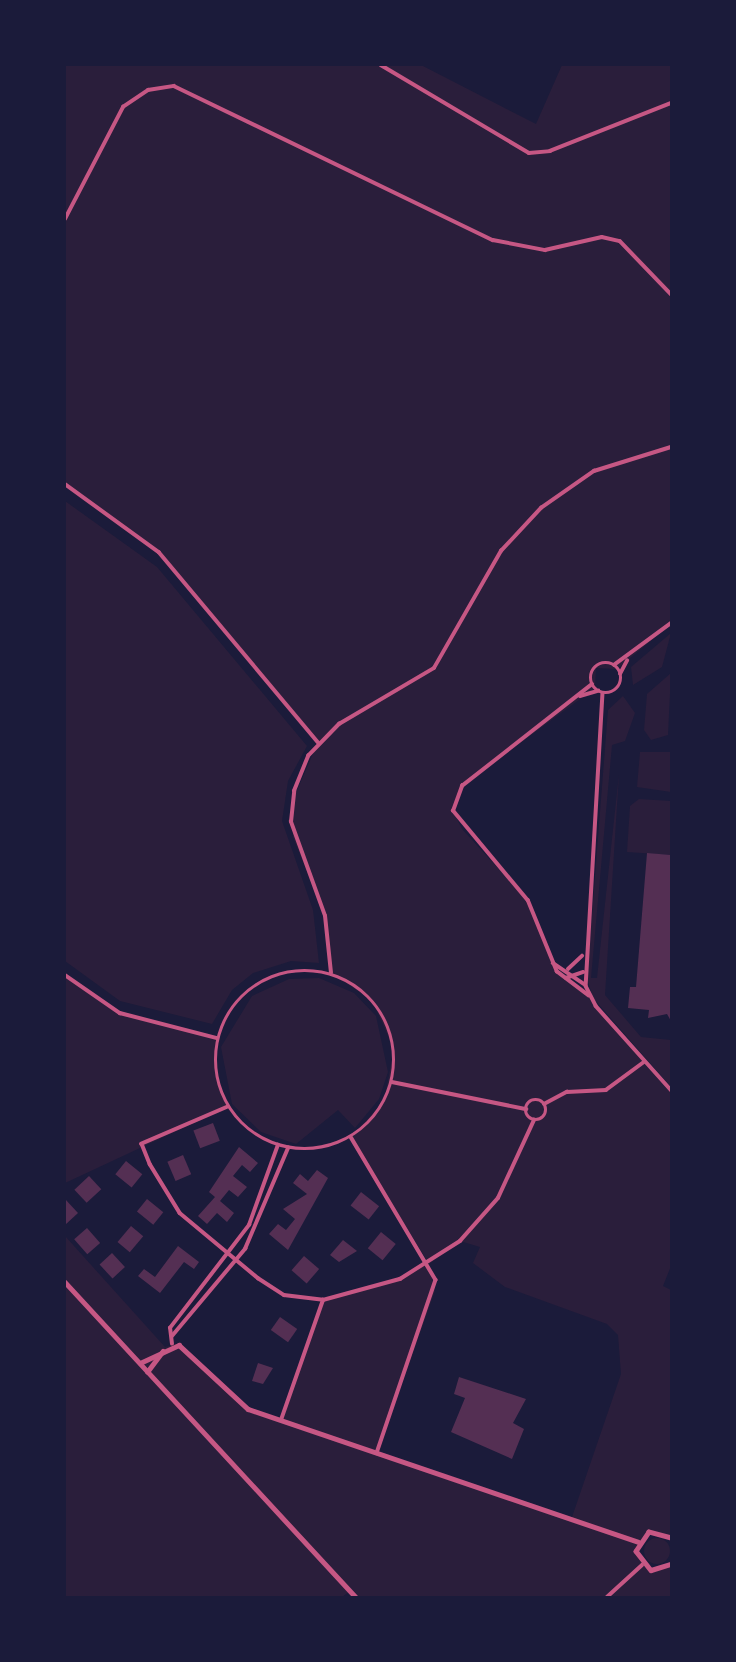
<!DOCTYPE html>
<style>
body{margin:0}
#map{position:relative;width:736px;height:1662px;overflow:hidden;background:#1b1b3a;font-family:Georgia,serif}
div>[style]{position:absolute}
.green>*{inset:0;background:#2a1e3b}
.round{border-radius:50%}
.building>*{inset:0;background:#542f53;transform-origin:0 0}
.minor>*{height:3.5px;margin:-1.75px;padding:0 1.75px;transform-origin:1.75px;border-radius:1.75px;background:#c65784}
.minor>.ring{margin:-1.75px;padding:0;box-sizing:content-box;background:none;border:3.5px solid #c65784;border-radius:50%}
.tertiary>*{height:4.5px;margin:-2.25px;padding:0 2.25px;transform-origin:2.25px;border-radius:2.25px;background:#c65784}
span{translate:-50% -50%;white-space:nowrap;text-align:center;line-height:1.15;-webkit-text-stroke:5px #1b1b3a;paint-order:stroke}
.frame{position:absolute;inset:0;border:66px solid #1b1b3a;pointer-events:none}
</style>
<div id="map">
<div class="green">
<i style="clip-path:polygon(evenodd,65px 65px,421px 65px,536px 124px,562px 65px,671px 65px,671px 624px,617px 669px,596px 668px,595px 688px,462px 786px,453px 811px,462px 829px,528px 901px,557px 972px,590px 997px,671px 1090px,671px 1266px,663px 1286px,671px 1290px,671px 1538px,652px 1531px,636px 1551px,648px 1569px,671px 1564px,671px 1597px,352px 1597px,350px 1591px,342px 1597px,65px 1597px,65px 1236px,165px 1347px,176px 1344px,241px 1404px,280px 1420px,323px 1300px,378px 1286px,429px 1264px,351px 1137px,384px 1101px,394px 1049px,372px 1000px,331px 973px,325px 916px,293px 837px,292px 802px,318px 742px,159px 552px,65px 484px,65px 65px,460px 1241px,480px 1247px,473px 1263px,505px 1287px,607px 1324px,618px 1335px,621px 1374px,571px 1520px,377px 1453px,435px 1291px,429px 1264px,460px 1241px)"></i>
<i style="clip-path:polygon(65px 501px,157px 567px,307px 746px,288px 781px,282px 821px,313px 910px,319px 963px,291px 961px,253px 973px,232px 990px,212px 1024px,120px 1001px,65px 961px)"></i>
<i style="clip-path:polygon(671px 633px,662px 667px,633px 685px,631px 667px)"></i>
<i style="clip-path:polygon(671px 673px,668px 735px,651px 740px,644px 730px,647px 694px)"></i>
<i style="clip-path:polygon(623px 696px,635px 713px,625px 741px,612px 745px,591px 978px,597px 978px,619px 774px,605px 995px,641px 1037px,671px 1040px,671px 1087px,593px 998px,587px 978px,608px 710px)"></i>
<i style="clip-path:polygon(640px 752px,671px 752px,671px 792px,637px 787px)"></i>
<i style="clip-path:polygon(639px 799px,671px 801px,671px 855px,627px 852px,630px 806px)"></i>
<i style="clip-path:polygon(65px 975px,120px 1013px,217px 1038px,217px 1077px,228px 1107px,65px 1183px)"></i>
<i style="clip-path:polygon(319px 978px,354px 993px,376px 1016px,388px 1072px,379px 1099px,355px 1128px,338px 1110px,296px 1144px,261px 1132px,232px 1104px,221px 1047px,252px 996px,289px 979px)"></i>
<i class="round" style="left:644px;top:1538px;width:26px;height:26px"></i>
</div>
<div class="building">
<i style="clip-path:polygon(647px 853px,671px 855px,671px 1021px,667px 1014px,648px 1018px,649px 1010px,628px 1008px,630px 987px,636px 987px)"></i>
<i style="left:213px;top:1123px;width:19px;height:21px;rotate:69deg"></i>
<i style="clip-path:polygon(239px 1147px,258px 1163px,250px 1172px,242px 1165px,233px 1176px,247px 1187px,238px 1197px,229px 1190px,220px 1201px,234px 1213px,227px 1222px,217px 1213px,207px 1224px,198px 1216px,215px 1197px,209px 1192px)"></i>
<i style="left:183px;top:1155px;width:21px;height:17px;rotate:67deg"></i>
<i style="left:126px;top:1161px;width:21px;height:17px;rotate:39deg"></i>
<i style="clip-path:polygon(317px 1170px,328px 1178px,288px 1250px,269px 1234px,278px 1224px,286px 1230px,295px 1219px,283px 1209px,307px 1194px,293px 1183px,300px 1174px,308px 1181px)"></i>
<i style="left:89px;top:1176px;width:18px;height:20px;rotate:47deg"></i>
<i style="left:361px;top:1192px;width:23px;height:17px;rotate:38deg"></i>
<i style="clip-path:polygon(65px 1199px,78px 1213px,65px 1225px)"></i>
<i style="left:147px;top:1199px;width:21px;height:16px;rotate:39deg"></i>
<i style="left:131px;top:1226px;width:16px;height:21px;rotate:40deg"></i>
<i style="left:87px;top:1228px;width:20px;height:17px;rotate:49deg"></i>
<i style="left:381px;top:1232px;width:19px;height:21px;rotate:39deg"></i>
<i style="clip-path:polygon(343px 1240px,357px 1251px,339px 1262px,330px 1255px)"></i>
<i style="clip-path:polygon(178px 1246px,199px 1262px,194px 1269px,184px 1262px,160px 1293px,138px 1276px,144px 1269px,155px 1277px)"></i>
<i style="left:112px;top:1253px;width:19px;height:17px;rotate:47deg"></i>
<i style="left:304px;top:1256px;width:20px;height:19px;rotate:41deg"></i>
<i style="left:280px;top:1317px;width:21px;height:16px;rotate:35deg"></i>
<i style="clip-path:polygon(258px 1363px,273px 1368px,263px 1384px,252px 1381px)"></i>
<i style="clip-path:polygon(459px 1377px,526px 1399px,513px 1423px,524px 1429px,512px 1459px,451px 1432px,465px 1398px,454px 1394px)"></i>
</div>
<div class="minor">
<i style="left:381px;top:65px;width:172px;rotate:30.7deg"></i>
<i style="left:529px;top:153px;width:21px;rotate:-5deg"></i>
<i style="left:550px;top:151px;width:130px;rotate:-21.6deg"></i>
<i style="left:65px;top:219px;width:126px;rotate:-62.6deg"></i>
<i style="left:123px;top:107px;width:30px;rotate:-34deg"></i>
<i style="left:148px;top:90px;width:26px;rotate:-9deg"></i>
<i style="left:174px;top:86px;width:354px;rotate:25.8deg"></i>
<i style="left:493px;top:240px;width:53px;rotate:10.9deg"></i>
<i style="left:545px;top:250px;width:58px;rotate:-12.8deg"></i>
<i style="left:602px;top:237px;width:18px;rotate:13deg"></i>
<i style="left:620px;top:241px;width:74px;rotate:46.1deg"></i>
<i style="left:65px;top:484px;width:116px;rotate:35.9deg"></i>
<i style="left:159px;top:552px;width:248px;rotate:50.1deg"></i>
<i class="ring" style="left:591px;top:663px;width:26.5px;height:26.5px"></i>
<i style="left:614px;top:665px;width:71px;rotate:-36.4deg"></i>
<i style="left:620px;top:674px;width:15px;rotate:-62deg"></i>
<i style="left:603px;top:693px;width:293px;rotate:93.3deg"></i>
<i style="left:586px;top:986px;width:22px;rotate:63deg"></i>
<i style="left:596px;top:1006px;width:113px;rotate:48.2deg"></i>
<i style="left:580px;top:696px;width:19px;rotate:-16deg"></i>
<i style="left:553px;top:963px;width:37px;rotate:34deg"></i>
<i style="left:568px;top:969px;width:19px;rotate:-43deg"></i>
<i class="ring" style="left:216px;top:971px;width:174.5px;height:174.5px"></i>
<i style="left:331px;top:973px;width:57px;rotate:-96deg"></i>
<i style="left:325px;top:916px;width:100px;rotate:-109.9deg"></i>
<i style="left:291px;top:822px;width:31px;rotate:-84deg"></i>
<i style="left:294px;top:791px;width:38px;rotate:-68deg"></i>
<i style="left:308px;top:756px;width:45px;rotate:-45.9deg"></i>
<i style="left:339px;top:724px;width:110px;rotate:-30.5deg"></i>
<i style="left:434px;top:668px;width:135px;rotate:-60.2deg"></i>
<i style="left:501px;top:551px;width:59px;rotate:-47.1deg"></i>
<i style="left:541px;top:508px;width:65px;rotate:-34.9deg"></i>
<i style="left:594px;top:471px;width:81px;rotate:-17.3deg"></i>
<i style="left:65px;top:975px;width:67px;rotate:34.6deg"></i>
<i style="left:120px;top:1013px;width:100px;rotate:14.5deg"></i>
<i style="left:566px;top:978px;width:18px;rotate:-19deg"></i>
<i style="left:589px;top:996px;width:40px;rotate:-143deg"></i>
<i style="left:557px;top:972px;width:77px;rotate:-112.2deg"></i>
<i style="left:528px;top:901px;width:117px;rotate:-129.8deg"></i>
<i style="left:453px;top:811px;width:27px;rotate:-70deg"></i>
<i style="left:462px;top:786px;width:165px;rotate:-38.1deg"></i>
<i style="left:392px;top:1082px;width:137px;rotate:11.4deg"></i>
<i class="ring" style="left:526px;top:1100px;width:16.5px;height:16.5px"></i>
<i style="left:544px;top:1104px;width:26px;rotate:-28deg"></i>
<i style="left:567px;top:1092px;width:39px;rotate:-3deg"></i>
<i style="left:606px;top:1090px;width:47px;rotate:-36.4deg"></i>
<i style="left:228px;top:1107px;width:94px;rotate:156.7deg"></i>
<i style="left:142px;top:1144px;width:22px;rotate:68deg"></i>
<i style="left:150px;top:1164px;width:57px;rotate:58.5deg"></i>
<i style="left:180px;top:1213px;width:102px;rotate:39.8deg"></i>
<i style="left:258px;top:1278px;width:31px;rotate:33deg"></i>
<i style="left:284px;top:1295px;width:39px;rotate:7deg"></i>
<i style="left:323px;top:1300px;width:80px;rotate:-15.3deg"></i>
<i style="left:400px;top:1279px;width:71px;rotate:-32.3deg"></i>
<i style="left:460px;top:1241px;width:57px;rotate:-48.5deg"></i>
<i style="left:498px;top:1198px;width:86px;rotate:-65.2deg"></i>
<i style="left:351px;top:1137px;width:166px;rotate:59.3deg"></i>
<i style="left:436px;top:1280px;width:183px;rotate:108.8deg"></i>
<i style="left:172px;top:1336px;width:114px;rotate:-50deg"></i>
<i style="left:245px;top:1249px;width:110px;rotate:-66.9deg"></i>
<i style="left:172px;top:1344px;width:16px;rotate:-97deg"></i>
<i style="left:170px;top:1328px;width:130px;rotate:-52.5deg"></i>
<i style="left:249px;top:1225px;width:85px;rotate:-70.1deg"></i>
<i style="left:281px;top:1420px;width:127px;rotate:-70.7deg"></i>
<i style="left:607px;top:1597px;width:47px;rotate:-42.4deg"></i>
</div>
<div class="tertiary">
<i style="left:65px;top:1282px;width:429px;rotate:47.3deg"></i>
<i style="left:140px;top:1363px;width:43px;rotate:-24.8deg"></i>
<i style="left:179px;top:1345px;width:94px;rotate:42.8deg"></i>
<i style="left:248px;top:1409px;width:412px;rotate:18.8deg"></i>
<i style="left:147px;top:1372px;width:26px;rotate:-53deg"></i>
<i style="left:671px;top:1538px;width:23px;rotate:-165deg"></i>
<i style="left:649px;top:1532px;width:23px;rotate:124deg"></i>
<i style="left:636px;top:1551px;width:24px;rotate:52deg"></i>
<i style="left:651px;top:1570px;width:21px;rotate:-17deg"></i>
</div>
<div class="frame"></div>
</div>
